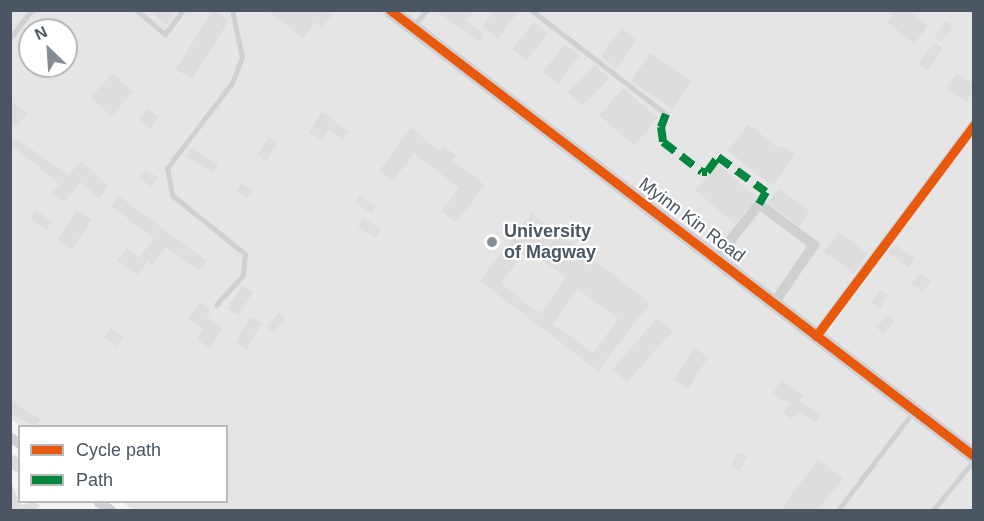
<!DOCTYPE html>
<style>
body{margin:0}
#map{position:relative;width:984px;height:521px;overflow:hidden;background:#f4f4f4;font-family:Arial,sans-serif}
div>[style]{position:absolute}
.education>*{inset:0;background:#e6e5e6}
.building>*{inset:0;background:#ddddde;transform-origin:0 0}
.lane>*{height:5px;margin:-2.5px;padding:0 2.5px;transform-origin:2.5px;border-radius:2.5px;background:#ced0d2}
.street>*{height:10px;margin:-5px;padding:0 5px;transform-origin:5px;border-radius:5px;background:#ced0d2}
.secondary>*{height:15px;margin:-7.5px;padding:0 7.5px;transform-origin:7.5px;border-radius:7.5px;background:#ced0d4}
.quiet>*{height:8px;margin-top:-4px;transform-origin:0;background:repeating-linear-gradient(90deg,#00873e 0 15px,transparent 0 23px)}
.cycleway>*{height:9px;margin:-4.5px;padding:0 4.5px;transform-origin:4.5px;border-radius:4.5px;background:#e8590c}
.dots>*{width:16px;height:16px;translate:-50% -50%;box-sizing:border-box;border:3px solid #fff;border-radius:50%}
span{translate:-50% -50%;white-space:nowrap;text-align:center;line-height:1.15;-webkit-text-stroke:4.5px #fff;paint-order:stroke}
.street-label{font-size:18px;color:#4a5661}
.poi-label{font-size:18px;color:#4a5661;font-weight:700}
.left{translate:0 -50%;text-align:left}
.frame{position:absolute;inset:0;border:12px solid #4a5661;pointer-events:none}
.legend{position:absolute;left:18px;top:425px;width:210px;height:78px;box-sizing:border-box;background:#fff;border:2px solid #b7bbc0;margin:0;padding:8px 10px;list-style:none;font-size:18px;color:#4a5661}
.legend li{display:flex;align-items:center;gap:12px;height:30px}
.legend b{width:30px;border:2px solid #b7bbc0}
.north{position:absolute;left:18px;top:18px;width:60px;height:60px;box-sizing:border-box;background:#fff;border:2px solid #b7bbc0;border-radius:50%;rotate:335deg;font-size:16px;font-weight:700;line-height:24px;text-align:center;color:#4a5661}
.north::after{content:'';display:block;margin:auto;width:21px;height:27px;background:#868d94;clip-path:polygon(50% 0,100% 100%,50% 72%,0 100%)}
</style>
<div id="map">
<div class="education">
<i style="clip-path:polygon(evenodd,10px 11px,973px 11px,973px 510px,134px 510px,122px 502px,226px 502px,226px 426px,21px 426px,11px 419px,10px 11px,30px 30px,66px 30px,66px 66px,30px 66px,30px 30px)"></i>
</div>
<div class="building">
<i style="clip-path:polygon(149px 10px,176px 10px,166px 24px)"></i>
<i style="left:213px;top:10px;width:19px;height:70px;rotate:32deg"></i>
<i style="clip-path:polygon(267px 10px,325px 10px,332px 15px,322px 28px,315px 22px,303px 38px)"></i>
<i style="clip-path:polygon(435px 10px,474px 10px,466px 21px,484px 34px,479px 42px)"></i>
<i style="clip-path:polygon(494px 10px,519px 10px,498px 39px,482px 27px)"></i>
<i style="clip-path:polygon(896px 10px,908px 10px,928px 26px,914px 44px,887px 22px)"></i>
<i style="left:946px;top:21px;width:9px;height:20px;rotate:36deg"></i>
<i style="left:534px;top:22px;width:18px;height:35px;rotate:38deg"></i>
<i style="left:621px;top:29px;width:19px;height:34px;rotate:36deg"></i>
<i style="left:934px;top:42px;width:11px;height:27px;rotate:34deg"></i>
<i style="left:564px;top:44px;width:19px;height:36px;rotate:36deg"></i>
<i style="left:650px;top:53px;width:50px;height:34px;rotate:34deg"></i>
<i style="left:595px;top:65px;width:20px;height:38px;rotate:45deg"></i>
<i style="left:112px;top:73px;width:28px;height:33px;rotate:41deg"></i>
<i style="clip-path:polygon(956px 73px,974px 84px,967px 103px,946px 89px)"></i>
<i style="left:623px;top:88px;width:46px;height:36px;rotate:41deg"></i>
<i style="clip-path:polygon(10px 100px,27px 113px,17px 127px,10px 122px)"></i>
<i style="left:147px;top:108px;width:15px;height:14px;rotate:37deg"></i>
<i style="clip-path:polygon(322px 112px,349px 132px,343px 140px,328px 130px,321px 140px,309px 132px)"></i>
<i style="clip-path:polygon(748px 124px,779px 148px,782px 145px,795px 154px,772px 186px,728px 151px)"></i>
<i style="clip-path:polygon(411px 128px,439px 150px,443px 146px,456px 155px,452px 160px,485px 185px,456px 222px,441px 211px,459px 188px,414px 153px,393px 181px,379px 171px)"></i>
<i style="left:269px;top:137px;width:11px;height:21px;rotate:34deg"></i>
<i style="clip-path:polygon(17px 139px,69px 175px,81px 160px,108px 186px,99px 199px,81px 182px,64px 202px,52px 193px,59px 184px,12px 145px)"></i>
<i style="left:192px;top:148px;width:31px;height:10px;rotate:32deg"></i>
<i style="left:718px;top:164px;width:52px;height:35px;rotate:40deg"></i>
<i style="left:146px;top:169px;width:15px;height:11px;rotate:37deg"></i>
<i style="clip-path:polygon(241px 184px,252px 190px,247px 198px,237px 191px)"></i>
<i style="left:779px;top:188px;width:39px;height:18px;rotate:38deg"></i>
<i style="left:360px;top:195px;width:20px;height:9px;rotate:33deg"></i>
<i style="clip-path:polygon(119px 196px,207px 261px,199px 271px,166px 247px,153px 265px,148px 261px,137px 275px,117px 260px,127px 248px,139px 258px,154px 238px,111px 206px)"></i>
<i style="left:36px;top:210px;width:20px;height:10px;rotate:37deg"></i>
<i style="left:77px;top:210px;width:18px;height:36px;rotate:34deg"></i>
<i style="clip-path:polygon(evenodd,532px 213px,650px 303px,598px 371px,480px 281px,532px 213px,527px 249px,566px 277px,540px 314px,501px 283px,527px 249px,532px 213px,578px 289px,618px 319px,593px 353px,553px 324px,578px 289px)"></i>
<i style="left:363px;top:218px;width:21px;height:10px;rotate:31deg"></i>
<i style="left:838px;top:232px;width:37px;height:24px;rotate:36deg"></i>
<i style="clip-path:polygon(894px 244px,915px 258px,908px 268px,888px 252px)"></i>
<i style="left:919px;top:273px;width:14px;height:13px;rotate:34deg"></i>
<i style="left:242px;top:285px;width:13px;height:28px;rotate:32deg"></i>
<i style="left:879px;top:290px;width:10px;height:15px;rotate:29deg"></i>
<i style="clip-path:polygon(200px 302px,211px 310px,206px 316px,223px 329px,209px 348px,197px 339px,204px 330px,188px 318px)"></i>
<i style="left:279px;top:312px;width:9px;height:19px;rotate:41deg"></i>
<i style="left:888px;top:315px;width:10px;height:17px;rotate:45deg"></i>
<i style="left:250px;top:317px;width:13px;height:30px;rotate:29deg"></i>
<i style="left:657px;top:318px;width:20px;height:68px;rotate:41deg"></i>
<i style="left:111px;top:328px;width:16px;height:11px;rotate:38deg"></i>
<i style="left:694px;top:348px;width:17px;height:38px;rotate:33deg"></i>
<i style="clip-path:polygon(781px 380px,804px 396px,800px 401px,821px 415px,816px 423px,799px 411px,792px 419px,783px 412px,789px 404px,773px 393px)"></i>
<i style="clip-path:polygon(10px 399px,40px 419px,35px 426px,10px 413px)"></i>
<i style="left:738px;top:452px;width:10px;height:16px;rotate:29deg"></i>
<i style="clip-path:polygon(13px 454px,20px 459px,20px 474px,10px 468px)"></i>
<i style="clip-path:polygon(818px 459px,843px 478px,818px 510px,781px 510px)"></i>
<i style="clip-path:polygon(10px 480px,21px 505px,36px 501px,40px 507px,34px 510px,10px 510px)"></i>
</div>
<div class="lane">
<i style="left:136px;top:10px;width:38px;rotate:40deg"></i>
<i style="left:165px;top:34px;width:30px;rotate:-53deg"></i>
<i style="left:531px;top:10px;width:170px;rotate:37.6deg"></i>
<i style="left:413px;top:26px;width:21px;rotate:-49deg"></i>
<i style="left:10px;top:38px;width:36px;rotate:-52deg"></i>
<i style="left:216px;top:305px;width:40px;rotate:-48deg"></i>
<i style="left:243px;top:275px;width:21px;rotate:-85deg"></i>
<i style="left:245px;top:254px;width:94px;rotate:-141.1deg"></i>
<i style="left:172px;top:195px;width:27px;rotate:-100deg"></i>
<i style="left:167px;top:168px;width:107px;rotate:-52.6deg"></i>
<i style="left:232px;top:83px;width:28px;rotate:-69deg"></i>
<i style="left:242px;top:57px;width:48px;rotate:-102deg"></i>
<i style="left:838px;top:510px;width:123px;rotate:-52.6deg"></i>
<i style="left:933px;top:510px;width:65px;rotate:-50.6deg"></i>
</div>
<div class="street">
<i style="left:716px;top:259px;width:70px;rotate:-52deg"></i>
<i style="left:759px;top:204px;width:69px;rotate:36.7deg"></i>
<i style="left:814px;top:245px;width:70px;rotate:124.6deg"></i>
<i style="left:816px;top:336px;width:264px;rotate:-53.2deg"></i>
<i style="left:10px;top:437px;width:12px;rotate:35deg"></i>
<i style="left:98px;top:502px;width:15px;rotate:32deg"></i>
</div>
<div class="secondary">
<i style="left:390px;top:10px;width:735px;rotate:37.37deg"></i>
</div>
<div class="quiet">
<i style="left:666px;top:114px;width:14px;rotate:111deg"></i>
<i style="left:661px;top:127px;width:15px;rotate:82deg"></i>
<i style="left:663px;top:142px;width:49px;rotate:37.6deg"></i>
<i style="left:702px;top:172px;width:5px"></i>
<i style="left:707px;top:172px;width:19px;rotate:-54deg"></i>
<i style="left:718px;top:157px;width:59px;rotate:36.1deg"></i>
<i style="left:766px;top:192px;width:14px;rotate:120deg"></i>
</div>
<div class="cycleway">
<i style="left:390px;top:10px;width:735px;rotate:37.37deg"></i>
<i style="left:816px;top:336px;width:264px;rotate:-53.2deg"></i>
</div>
<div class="dots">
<i style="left:492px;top:242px;background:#868d94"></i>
</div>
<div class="street-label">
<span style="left:692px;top:220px;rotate:37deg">Myinn Kin Road</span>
</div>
<div class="poi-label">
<span class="left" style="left:504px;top:242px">University<br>of Magway</span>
</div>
<div class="frame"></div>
<ul class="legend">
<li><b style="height:8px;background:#e8590c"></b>Cycle path</li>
<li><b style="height:8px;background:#00873e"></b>Path</li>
</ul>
<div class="north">N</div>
</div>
